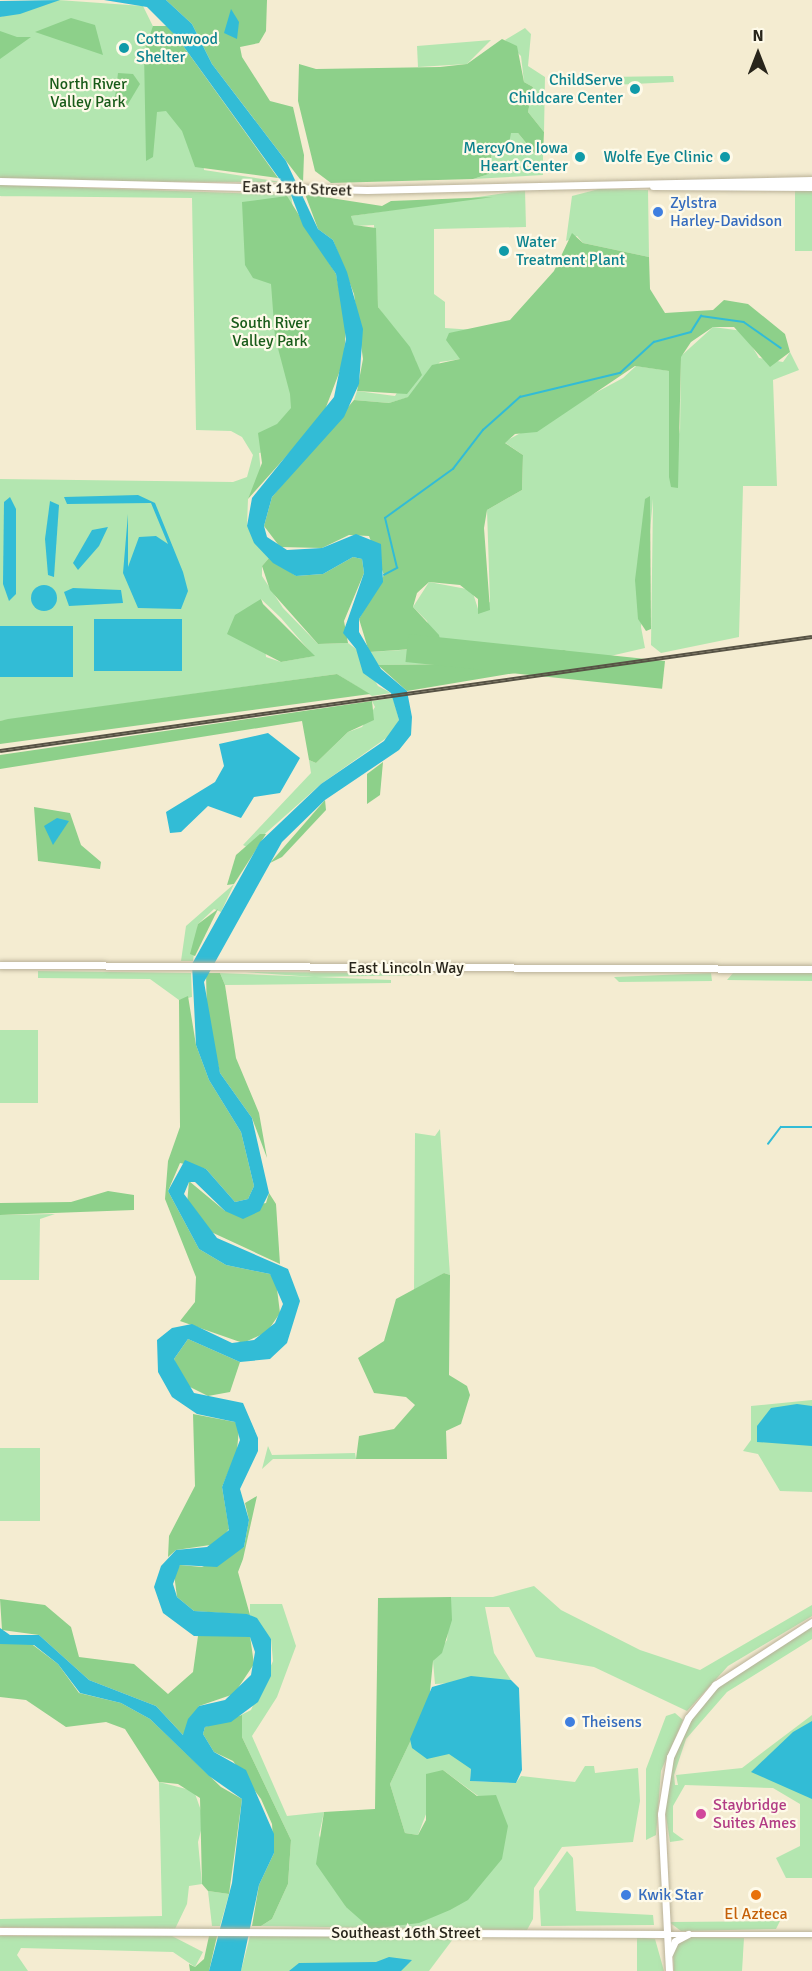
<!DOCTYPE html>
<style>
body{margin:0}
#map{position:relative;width:812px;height:1971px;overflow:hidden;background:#f4ecd1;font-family:Signika,sans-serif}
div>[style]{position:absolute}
.green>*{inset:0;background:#b3e6b0;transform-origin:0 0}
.forest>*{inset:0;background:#8dd08a;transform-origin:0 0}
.water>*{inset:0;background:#32bcd6;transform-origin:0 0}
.round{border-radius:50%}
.stream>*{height:1.5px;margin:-0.75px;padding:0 0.75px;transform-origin:0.75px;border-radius:0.75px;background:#32bcd6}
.roads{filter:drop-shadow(0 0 2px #b9b198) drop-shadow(0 0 2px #b9b198)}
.minor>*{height:5px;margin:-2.5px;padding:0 2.5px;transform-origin:2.5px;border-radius:2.5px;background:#fff}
.major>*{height:7px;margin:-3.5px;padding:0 3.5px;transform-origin:3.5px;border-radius:3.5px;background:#fff}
.rail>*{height:4px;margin-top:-2px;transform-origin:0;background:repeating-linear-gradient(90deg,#fefae9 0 4.5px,#575345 0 9px);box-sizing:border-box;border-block:2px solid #575345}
.dots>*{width:16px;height:16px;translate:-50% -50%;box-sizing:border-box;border:3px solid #fefae9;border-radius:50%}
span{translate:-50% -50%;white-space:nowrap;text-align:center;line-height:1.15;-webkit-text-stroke:4.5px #fefae9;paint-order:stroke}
.culture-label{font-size:16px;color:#0d838f}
.left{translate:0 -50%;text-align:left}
.right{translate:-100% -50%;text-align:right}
.park-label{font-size:16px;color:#185b19}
.street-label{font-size:16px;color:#28251b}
.shop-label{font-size:16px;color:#366cbe}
.hotel-label{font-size:16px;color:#b23c85}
.food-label{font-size:16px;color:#c56008}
.north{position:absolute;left:728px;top:24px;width:60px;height:60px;-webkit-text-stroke:4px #fefae9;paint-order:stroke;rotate:0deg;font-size:16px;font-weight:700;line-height:24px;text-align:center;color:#28251b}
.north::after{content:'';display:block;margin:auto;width:21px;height:27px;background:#28251b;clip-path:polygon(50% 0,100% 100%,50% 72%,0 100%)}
</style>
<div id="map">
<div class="green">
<i style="clip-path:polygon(58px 0,143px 6px,198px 118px,204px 170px,281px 182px,0 181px,0 17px)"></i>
<i style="clip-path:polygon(525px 28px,531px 34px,528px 66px,545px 77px,544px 132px,528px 112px,533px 87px,524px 82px,521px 56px,505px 40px)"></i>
<i style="clip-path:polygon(491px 40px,467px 64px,418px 67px,417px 46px)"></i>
<i style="clip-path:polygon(607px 77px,673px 76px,674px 82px,613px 85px)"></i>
<i style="clip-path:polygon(510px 133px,518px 133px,536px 155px,543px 155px,543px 175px,473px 179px,489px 174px,492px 151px,495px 146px,504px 150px)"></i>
<i style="clip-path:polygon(evenodd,0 185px,291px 195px,323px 415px,296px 447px,259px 453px,261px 473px,248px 499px,247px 526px,269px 558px,262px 566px,262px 576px,283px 608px,318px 644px,348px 643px,356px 649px,378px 686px,391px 693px,372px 696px,337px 674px,0 721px,0 479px,233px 482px,247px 477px,253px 455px,242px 437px,231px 431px,196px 430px,192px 198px,0 196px,0 185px,261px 599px,281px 618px,314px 656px,281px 662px,266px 657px,261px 599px)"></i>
<i style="clip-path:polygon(599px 189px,648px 190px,649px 257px,583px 243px,577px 236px,566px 241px,572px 196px)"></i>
<i style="clip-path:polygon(525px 190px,526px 227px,434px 229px,434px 294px,445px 302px,445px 328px,474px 330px,464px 330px,453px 349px,461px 359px,440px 362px,409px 397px,389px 403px,354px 400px,357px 391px,395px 396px,416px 361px,378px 307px,374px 225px,354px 226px,351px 216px)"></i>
<i style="left:795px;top:190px;width:17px;height:61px"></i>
<i style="clip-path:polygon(713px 327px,743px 331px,759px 358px,783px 362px,790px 352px,799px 370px,773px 380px,777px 486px,743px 486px,739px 637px,661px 653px,651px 645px,653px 499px,641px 627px,645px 648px,593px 660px,564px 650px,465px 664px,378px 665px,369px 652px,435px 648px,427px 621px,413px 607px,429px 582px,472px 590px,478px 609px,490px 602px,487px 510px,522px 490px,523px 455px,504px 442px,623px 378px,636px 366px,670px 371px,680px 434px,681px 356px)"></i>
<i style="clip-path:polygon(393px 698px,399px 720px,392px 734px,321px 784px,249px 848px,243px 845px,311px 773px,309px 760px,316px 763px,348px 732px,362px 727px,375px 707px,372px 701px)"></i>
<i style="clip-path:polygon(234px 884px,221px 912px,214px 909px,198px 924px,193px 961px,181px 961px,186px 926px)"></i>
<i style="clip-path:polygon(38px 971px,191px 973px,192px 997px,179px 1000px,150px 979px,38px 978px)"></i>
<i style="clip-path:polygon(245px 972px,426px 973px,429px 975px,314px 977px)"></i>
<i style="clip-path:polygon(220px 973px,391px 980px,391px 983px,225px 985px)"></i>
<i style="clip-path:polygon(711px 973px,712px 981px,619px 982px,614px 977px)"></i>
<i style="clip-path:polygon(733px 973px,812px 973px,812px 981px,727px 980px)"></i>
<i style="left:0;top:1030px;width:38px;height:73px"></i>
<i style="clip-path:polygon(440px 1129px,450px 1275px,444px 1273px,414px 1293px,415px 1133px,435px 1136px)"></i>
<i style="clip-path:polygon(55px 1214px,40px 1219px,39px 1280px,0 1280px,0 1215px)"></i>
<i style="clip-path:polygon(812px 1400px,812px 1492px,780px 1491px,758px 1454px,743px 1451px,751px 1440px,751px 1406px)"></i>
<i style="clip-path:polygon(268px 1446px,272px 1455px,355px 1453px,356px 1459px,273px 1459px,262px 1469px)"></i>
<i style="left:0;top:1448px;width:40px;height:73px"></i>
<i style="clip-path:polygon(534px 1586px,561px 1610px,640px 1650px,700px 1670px,812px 1605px,812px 1616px,728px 1666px,687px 1711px,594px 1667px,536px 1657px,509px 1607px,485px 1607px,494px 1653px,511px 1680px,435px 1684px,433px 1661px,447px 1640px,451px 1597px,493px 1597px)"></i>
<i style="clip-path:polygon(250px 1604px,282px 1604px,296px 1646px,277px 1697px,252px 1736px,287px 1816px,324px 1812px,319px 1835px,346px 1907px,478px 1796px,443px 1770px,418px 1835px,405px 1833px,390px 1784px,426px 1708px,471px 1769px,470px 1781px,516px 1783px,521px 1776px,575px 1782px,585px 1766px,594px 1766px,595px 1773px,638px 1768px,640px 1801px,633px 1842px,562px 1847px,534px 1888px,533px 1919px,527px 1930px,261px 1926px,272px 1919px,288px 1884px,291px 1840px,242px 1737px,241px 1715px,251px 1710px,273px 1661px,271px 1639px,250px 1615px)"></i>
<i style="clip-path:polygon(812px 1625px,812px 1639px,727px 1692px,686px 1739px,674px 1775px,675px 1785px,678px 1785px,676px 1775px,742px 1768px,812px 1715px,812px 1878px,786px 1878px,776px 1858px,800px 1846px,800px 1804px,773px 1788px,685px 1785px,673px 1806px,673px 1832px,684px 1840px,670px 1842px,664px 1803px,675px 1750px,694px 1715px,718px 1685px)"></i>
<i style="clip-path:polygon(675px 1713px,683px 1720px,661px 1771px,656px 1835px,646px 1840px,646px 1769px,666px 1716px)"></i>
<i style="clip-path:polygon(159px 1782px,194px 1791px,204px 1819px,198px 1842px,202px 1884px,189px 1886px,187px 1904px,175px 1929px,0 1927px,0 1919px,162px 1916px)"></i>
<i style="clip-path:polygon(567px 1851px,573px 1858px,576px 1911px,653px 1915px,654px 1925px,541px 1926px,539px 1891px)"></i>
<i style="clip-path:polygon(208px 1891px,229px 1894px,220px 1926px,212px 1926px)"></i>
<i style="clip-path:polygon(780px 1921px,776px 1929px,681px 1931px,669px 1922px)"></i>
<i style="clip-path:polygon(0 1936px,172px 1936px,203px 1952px,195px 1967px,173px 1952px,21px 1948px,17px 1955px,28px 1971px,0 1971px)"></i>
<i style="clip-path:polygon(250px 1936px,451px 1937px,453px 1939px,429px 1971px,241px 1971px)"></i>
<i style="clip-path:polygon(637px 1937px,655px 1939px,664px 1971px,637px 1971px)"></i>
<i style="clip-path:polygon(686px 1937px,744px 1938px,742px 1971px,674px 1971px,673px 1949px)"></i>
</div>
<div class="forest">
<i style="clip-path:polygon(166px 0,267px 0,266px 31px,259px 43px,240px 47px,242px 57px,270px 101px,293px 107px,304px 155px,303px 183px,212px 64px,192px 24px)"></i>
<i style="clip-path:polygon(71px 18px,95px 25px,103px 55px,35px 32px)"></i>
<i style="clip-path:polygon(153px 26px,168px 26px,176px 36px,278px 178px,195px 167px,182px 131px,166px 111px,157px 112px,153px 157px,146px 161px,144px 52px)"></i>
<i style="clip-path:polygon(0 31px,17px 37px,31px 37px,0 59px)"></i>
<i style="clip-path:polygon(502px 39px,517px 46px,524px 82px,533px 87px,528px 112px,544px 132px,543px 155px,536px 155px,518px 133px,511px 133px,508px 149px,496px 146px,492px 151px,489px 174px,473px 179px,331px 183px,315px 171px,298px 101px,299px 64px,316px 69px,440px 67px,467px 64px)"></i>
<i style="clip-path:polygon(118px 73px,133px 74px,140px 84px,125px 109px,115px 97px)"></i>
<i style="clip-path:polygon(305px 194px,382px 206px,391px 201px,493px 197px,351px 216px,354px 225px,376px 228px,378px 307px,410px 347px,422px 375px,407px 394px,357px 391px,363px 359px,354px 294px,333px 240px,318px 229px)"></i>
<i style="clip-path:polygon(287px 196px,336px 274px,346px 325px,344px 360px,323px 415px,248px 499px,262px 463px,258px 433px,277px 424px,291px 408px,290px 394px,275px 337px,271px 284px,253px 278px,245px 265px,242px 202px)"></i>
<i style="clip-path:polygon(572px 233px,583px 243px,649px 257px,650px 289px,665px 313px,713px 310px,724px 300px,748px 304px,785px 334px,790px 352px,770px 367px,734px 327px,713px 327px,691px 342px,681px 357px,678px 488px,671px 487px,669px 477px,669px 371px,635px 366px,537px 432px,515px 434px,505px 443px,523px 455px,522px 490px,487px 510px,484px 528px,490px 610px,478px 614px,478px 599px,460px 585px,429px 582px,417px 593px,413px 607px,439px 635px,442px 647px,369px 652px,359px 619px,384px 575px,369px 536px,349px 535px,322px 548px,280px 547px,264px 526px,272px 497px,354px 400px,389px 403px,408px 397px,432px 365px,460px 359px,446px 340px,449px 333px,510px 320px,554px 271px)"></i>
<i style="clip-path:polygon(650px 496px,651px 629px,646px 631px,638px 619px,635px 580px,645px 499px)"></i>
<i style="clip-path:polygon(353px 557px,362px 559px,364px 573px,344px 621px,348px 643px,318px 644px,270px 590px,262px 566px,269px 558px,296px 576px,323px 574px)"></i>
<i style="clip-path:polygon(261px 599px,263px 604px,315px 656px,281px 662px,227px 634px,235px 615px)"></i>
<i style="clip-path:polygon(564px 650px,593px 660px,407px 691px,378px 665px,465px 664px)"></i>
<i style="left:665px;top:661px;width:28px;height:258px;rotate:96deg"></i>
<i style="clip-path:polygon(337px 674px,370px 694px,0 744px,0 721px,8px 719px)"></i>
<i style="clip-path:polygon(372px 701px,374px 720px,348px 732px,316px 763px,309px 760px,302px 721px,0 769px,0 755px)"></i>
<i style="clip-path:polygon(383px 762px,380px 795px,367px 804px,367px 774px)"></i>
<i style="clip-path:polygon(325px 800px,326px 810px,282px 857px,270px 863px)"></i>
<i style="clip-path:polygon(34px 807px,70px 813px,81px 845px,101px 862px,100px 869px,38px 861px)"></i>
<i style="clip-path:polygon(260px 834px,266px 834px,234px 884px,227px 885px,236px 855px)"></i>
<i style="clip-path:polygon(218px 909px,195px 956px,190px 954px,198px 924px)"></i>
<i style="clip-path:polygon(206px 973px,220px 973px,225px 985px,236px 1058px,259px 1113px,267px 1158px,252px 1118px,220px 1073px,207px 1018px)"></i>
<i style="clip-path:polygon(188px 996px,196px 1045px,209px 1080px,241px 1132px,254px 1186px,248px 1199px,235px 1202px,206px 1169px,180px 1163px,168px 1191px,199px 1249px,226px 1265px,270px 1274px,276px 1281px,280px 1313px,267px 1332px,243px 1343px,180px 1321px,195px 1302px,196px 1277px,165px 1199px,168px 1161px,180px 1127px,179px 1000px)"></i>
<i style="clip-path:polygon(189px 1181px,225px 1211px,266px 1203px,269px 1193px,276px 1204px,280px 1264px,209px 1231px,187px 1204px)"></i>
<i style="clip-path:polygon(108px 1191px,134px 1195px,134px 1210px,0 1215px,0 1203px,71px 1202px)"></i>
<i style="clip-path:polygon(444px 1273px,450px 1275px,449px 1375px,467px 1386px,470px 1395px,461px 1424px,446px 1431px,447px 1459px,356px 1459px,359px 1436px,394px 1429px,415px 1405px,406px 1397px,374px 1393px,358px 1358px,384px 1341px,396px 1299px)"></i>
<i style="clip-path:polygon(188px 1339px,240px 1362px,230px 1392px,208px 1396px,184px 1384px,174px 1359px)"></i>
<i style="clip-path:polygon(193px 1414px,235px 1422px,239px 1428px,237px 1451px,222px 1487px,229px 1529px,217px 1544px,176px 1550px,168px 1557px,169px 1536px,195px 1486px)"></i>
<i style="clip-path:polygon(257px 1496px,243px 1559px,238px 1572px,250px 1615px,194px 1611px,177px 1597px,174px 1574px,180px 1565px,202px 1567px,244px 1547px,249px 1520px,245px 1503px)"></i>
<i style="clip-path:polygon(451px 1597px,452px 1620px,442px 1653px,433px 1661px,429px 1702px,390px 1784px,405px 1833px,418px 1835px,426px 1820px,426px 1774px,443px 1770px,477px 1796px,496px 1795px,508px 1826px,502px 1859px,468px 1900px,450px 1910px,419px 1923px,371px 1929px,346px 1907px,316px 1864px,324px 1812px,375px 1809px,378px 1598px)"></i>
<i style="clip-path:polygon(0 1599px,45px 1605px,71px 1627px,79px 1657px,134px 1664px,168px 1694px,193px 1672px,198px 1636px,250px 1636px,254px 1664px,234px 1694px,199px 1706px,184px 1736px,156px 1706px,89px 1680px,39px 1635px,2px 1630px)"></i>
<i style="clip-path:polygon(29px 1642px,58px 1664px,79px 1693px,121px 1703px,150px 1719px,221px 1787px,242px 1799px,229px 1894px,208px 1891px,202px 1884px,200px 1798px,178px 1784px,159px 1782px,125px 1729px,106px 1722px,66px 1727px,26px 1700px,0 1697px,0 1644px)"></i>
<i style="clip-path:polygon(242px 1715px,242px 1737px,291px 1840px,288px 1884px,272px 1919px,261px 1926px,252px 1926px,259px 1885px,274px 1853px,272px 1824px,261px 1799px,233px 1761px,214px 1752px,203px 1734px,205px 1727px)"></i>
<i style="clip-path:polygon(209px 1936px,217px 1936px,209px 1971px,190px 1971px,189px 1964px,195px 1967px,204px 1959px)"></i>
</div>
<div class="water">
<i style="clip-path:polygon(60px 0,20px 14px,0 17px,0 1px)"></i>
<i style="clip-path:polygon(104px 0,166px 0,192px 24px,212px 64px,286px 161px,318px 229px,333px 240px,347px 272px,363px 329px,359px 384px,344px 417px,272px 497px,264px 526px,267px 537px,287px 550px,322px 548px,356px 534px,381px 544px,383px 582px,359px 619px,359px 632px,381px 669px,407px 691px,412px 717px,411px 735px,399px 750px,325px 800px,282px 842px,204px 982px,220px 1073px,252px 1118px,269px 1193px,260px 1211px,243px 1219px,225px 1211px,195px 1182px,189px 1182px,184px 1194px,217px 1238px,288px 1269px,300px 1301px,287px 1343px,270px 1359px,240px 1362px,188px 1339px,174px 1359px,194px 1393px,243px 1403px,258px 1438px,258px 1451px,240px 1489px,249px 1520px,244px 1547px,217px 1567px,180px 1565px,173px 1584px,177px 1597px,194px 1611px,247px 1614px,257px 1618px,271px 1639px,271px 1676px,258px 1702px,231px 1722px,205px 1727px,203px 1734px,214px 1752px,246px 1770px,274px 1834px,274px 1853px,259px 1885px,241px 1971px,209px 1971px,232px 1883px,242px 1799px,209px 1776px,150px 1719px,121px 1703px,80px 1693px,58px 1664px,34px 1645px,0 1644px,0 1628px,10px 1635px,39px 1635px,89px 1680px,156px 1706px,183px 1735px,188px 1719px,199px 1706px,225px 1700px,251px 1675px,255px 1652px,250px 1637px,194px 1636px,163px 1613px,154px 1587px,161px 1566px,176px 1550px,207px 1547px,229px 1530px,222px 1487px,240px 1440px,235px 1422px,197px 1414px,172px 1397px,158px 1372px,157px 1340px,172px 1328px,192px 1324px,232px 1343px,254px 1340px,275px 1323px,283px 1304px,270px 1274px,226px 1265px,199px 1249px,168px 1191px,185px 1160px,206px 1169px,235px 1202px,248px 1199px,254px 1186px,241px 1132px,209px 1080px,196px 1045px,192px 964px,260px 842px,321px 784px,384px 741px,399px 720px,391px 693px,363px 673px,356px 649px,343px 633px,364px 573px,362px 559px,353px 557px,323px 574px,296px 576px,273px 563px,254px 543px,247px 526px,252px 498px,334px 397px,346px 339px,336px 274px,303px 226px,291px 195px,176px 36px,147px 7px)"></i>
<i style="clip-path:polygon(231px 9px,239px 22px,237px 39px,224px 33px)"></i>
<i style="clip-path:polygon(138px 495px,155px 503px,183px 572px,188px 591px,181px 609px,138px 608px,123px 573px,128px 514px,128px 567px,139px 537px,156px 536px,168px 544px,151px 503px,67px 504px,64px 497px)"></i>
<i style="clip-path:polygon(10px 497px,16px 509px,16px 594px,9px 601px,3px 584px,4px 502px)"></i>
<i style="clip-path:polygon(50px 501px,59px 505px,54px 577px,48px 575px,45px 539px)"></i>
<i style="clip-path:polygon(108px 527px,99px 546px,78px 570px,73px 563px,92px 530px)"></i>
<i class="round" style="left:31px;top:585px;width:26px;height:26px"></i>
<i style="clip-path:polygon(73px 588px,121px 590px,123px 603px,69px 606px,64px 592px)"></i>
<i style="left:94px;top:619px;width:88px;height:52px"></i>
<i style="left:0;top:626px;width:73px;height:51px"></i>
<i style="clip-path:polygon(268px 733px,300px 758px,280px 793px,254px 797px,241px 818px,208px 806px,181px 832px,170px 833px,166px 812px,215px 782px,224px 766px,219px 744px)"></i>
<i style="clip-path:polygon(57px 818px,69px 821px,53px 845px,44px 826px)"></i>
<i style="clip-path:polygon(797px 1404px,812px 1406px,812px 1446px,757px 1442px,757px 1426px,771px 1408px)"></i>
<i style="clip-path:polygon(471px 1676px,511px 1680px,519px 1688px,522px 1770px,516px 1783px,470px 1781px,471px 1769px,449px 1754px,427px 1759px,412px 1748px,410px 1739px,432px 1687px)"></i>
<i style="clip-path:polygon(812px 1721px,812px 1799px,751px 1772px,793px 1732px)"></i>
<i style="clip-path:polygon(389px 1957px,412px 1960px,401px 1971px,289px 1971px,299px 1963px,376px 1962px)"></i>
</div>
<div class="stream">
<i style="left:384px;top:575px;width:15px;rotate:-28deg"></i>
<i style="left:397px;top:568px;width:51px;rotate:-103.5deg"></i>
<i style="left:385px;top:518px;width:84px;rotate:-35.8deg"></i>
<i style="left:453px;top:469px;width:49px;rotate:-52.4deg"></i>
<i style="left:483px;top:430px;width:50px;rotate:-41.7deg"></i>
<i style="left:520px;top:397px;width:103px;rotate:-13.5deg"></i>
<i style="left:620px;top:373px;width:46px;rotate:-42.4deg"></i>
<i style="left:654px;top:342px;width:38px;rotate:-15deg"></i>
<i style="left:691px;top:332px;width:19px;rotate:-58deg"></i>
<i style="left:701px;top:316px;width:43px;rotate:7.9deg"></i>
<i style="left:744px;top:322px;width:45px;rotate:35.1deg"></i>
<i style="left:768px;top:1144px;width:21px;rotate:-53deg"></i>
<i style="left:781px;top:1127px;width:31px"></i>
</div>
<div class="roads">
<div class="minor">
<i style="left:665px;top:1934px;width:147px"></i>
</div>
<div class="major">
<i style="left:0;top:181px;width:367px;rotate:1.4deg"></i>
<i style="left:367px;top:190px;width:445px;rotate:-1.3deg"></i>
<i style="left:653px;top:186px;width:159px;rotate:0.4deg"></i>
<i style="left:0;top:965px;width:812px;rotate:0.28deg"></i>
<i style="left:0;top:1931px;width:665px;rotate:0.26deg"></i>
<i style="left:669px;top:1954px;width:14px;rotate:-65deg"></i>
<i style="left:675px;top:1941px;width:15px;rotate:-28deg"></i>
<i style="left:669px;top:1971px;width:157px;rotate:-92.9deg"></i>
<i style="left:661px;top:1814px;width:58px;rotate:-81deg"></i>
<i style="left:670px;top:1757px;width:43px;rotate:-65.2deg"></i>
<i style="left:688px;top:1718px;width:43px;rotate:-50.7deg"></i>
<i style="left:715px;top:1685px;width:116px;rotate:-33deg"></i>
</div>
</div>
<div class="rail">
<i style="left:0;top:751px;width:820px;rotate:-7.99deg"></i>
</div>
<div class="dots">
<i style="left:124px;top:48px;background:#0f9aa8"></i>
<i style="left:635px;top:89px;background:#0f9aa8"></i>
<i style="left:580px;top:157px;background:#0f9aa8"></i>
<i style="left:725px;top:157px;background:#0f9aa8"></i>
<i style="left:658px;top:212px;background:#3f7fe0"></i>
<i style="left:504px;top:251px;background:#0f9aa8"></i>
<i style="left:570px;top:1722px;background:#3f7fe0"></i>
<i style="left:701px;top:1814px;background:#d1479c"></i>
<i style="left:626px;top:1895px;background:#3f7fe0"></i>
<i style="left:756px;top:1895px;background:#e8710a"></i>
</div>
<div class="culture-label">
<span class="left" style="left:136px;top:48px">Cottonwood<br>Shelter</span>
<span class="right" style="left:623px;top:89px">ChildServe<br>Childcare Center</span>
<span class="right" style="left:568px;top:157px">MercyOne Iowa<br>Heart Center</span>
<span class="right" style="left:713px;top:157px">Wolfe Eye Clinic</span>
<span class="left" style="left:516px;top:251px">Water<br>Treatment Plant</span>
</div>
<div class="park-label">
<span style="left:88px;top:93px">North River<br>Valley Park</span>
<span style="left:270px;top:332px">South River<br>Valley Park</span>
</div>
<div class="street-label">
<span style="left:297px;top:189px;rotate:2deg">East 13th Street</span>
<span style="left:406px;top:968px">East Lincoln Way</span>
<span style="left:406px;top:1933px">Southeast 16th Street</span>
</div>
<div class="shop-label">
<span class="left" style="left:670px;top:212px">Zylstra<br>Harley-Davidson</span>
<span class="left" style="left:582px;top:1722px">Theisens</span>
<span class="left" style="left:638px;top:1895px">Kwik Star</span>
</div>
<div class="hotel-label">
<span class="left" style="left:713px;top:1814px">Staybridge<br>Suites Ames</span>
</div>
<div class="food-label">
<span style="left:756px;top:1914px">El Azteca</span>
</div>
<div class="north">N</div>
</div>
